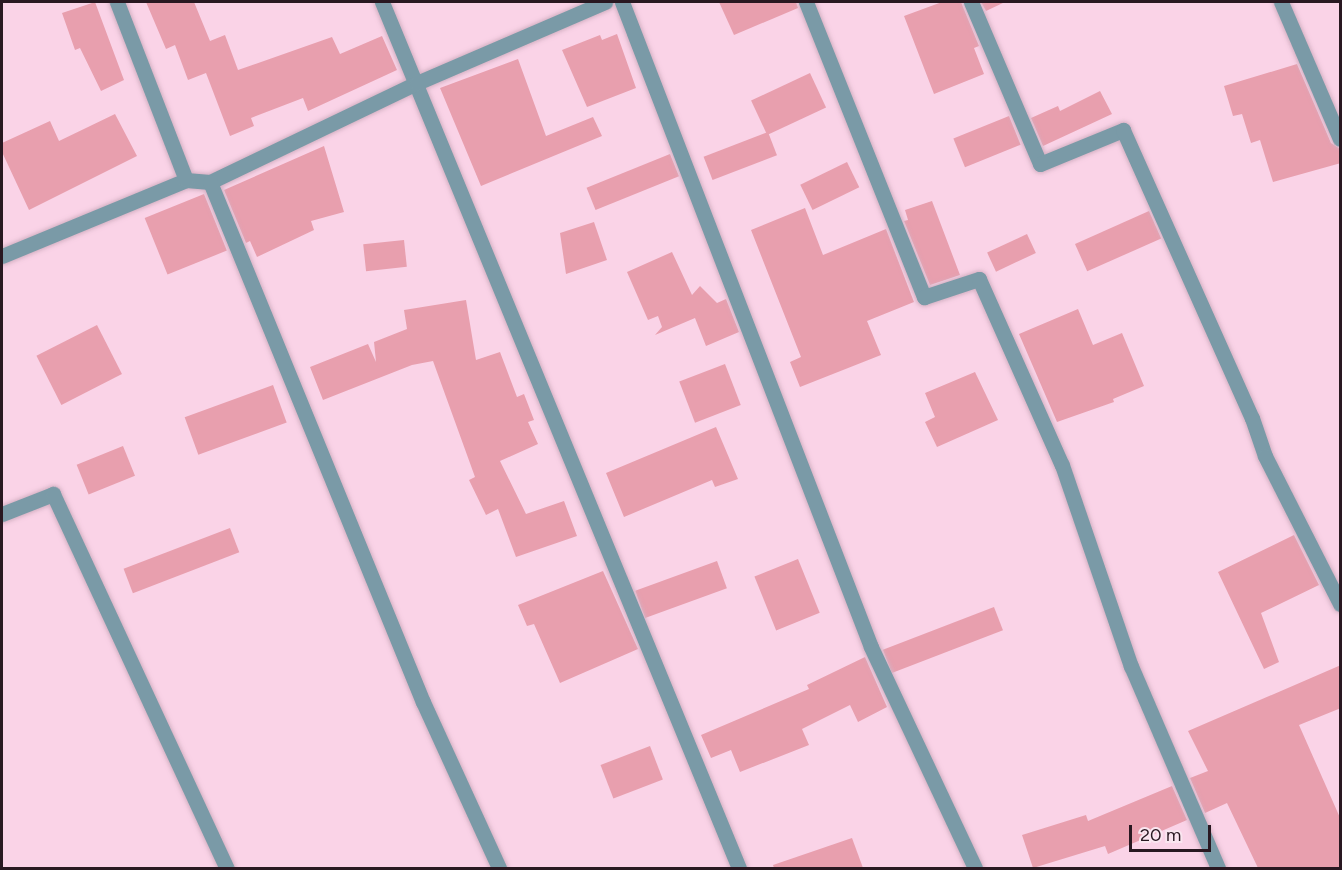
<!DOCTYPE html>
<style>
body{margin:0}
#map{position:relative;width:1342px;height:870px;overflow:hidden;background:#fad3e7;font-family:Figtree,sans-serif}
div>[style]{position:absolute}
.building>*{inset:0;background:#e89fae;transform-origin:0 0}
.roads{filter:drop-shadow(0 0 2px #d4b1c3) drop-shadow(0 0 2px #d4b1c3)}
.minor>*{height:15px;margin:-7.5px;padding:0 7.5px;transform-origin:7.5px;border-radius:7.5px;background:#7a9aa7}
span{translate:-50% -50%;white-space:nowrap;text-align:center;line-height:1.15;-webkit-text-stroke:4.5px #fae6f0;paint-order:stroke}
.frame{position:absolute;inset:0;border:3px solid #291821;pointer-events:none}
.scale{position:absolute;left:1129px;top:825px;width:82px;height:27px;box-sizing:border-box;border:3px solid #291821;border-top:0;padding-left:8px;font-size:18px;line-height:21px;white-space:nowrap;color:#291821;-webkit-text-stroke:4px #fae6f0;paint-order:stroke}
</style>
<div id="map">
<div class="building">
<i style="clip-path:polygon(95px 2px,124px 80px,101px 91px,80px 48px,75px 50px,62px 13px)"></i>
<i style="clip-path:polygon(146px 2px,194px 2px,210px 41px,225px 35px,238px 70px,332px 37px,340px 54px,382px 36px,397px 70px,308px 111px,303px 98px,251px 118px,254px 126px,230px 136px,206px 73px,188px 80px,175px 45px,166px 49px)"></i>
<i style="clip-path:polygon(719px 2px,796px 2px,798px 8px,734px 35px)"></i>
<i style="clip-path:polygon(942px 2px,961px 2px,979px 46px,974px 48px,984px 74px,934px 94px,904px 16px)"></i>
<i style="clip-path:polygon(981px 2px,1005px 2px,986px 11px)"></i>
<i style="clip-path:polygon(617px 34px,636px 88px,587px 107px,562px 50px,600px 35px,602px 40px)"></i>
<i style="clip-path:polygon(518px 59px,546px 136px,593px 117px,602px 136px,481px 186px,440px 88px)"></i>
<i style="clip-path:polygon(1297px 64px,1331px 143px,1340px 149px,1341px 163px,1273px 182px,1260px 140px,1251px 143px,1242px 114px,1233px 116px,1224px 86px)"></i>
<i style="left:810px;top:73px;width:38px;height:65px;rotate:65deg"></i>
<i style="clip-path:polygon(1100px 91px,1112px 114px,1043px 146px,1031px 118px,1058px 106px,1060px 111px)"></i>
<i style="clip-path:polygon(115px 114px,137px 156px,29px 210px,2px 152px,2px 143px,50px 121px,59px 141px)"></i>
<i style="left:1009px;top:116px;width:31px;height:60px;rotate:68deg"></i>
<i style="left:768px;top:132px;width:25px;height:69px;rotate:69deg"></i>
<i style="clip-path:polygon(324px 146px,344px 212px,311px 221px,314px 230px,257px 257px,250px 241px,246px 243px,224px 190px)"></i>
<i style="left:670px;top:154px;width:24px;height:90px;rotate:68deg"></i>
<i style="left:847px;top:162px;width:28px;height:52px;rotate:64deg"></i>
<i style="left:204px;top:194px;width:61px;height:64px;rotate:68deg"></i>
<i style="clip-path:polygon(932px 201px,960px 275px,930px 285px,904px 221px,908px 220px,905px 210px)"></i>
<i style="clip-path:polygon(805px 208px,823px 255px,886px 229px,914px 302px,867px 321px,881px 355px,800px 387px,790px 362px,801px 357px,751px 230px)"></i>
<i style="left:1149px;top:211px;width:30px;height:81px;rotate:66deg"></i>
<i style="clip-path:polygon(594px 222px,607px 260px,566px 274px,560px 233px)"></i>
<i style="left:1027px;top:234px;width:21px;height:44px;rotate:65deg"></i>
<i style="left:404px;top:240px;width:27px;height:41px;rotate:84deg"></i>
<i style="clip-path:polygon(672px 252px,692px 295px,700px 286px,717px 303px,726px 299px,739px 332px,706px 346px,695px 318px,655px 335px,662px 327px,658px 316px,648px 320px,627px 272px)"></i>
<i style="clip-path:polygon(466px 300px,476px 360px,500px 352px,517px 397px,524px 394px,534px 420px,528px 422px,538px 444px,500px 461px,526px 514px,564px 501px,577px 536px,516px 557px,498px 509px,486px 515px,469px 480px,475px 477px,433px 361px,412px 365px,323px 400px,310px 367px,368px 344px,376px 362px,374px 342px,407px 329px,404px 310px)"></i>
<i style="clip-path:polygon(1078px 309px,1093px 345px,1122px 333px,1144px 386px,1113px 399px,1114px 402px,1057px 422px,1019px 334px)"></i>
<i style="left:97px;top:325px;width:55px;height:68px;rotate:63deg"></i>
<i style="left:725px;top:364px;width:44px;height:49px;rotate:69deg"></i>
<i style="clip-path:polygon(975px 372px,998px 420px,937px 447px,925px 422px,935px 417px,925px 393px)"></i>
<i style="left:273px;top:385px;width:40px;height:94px;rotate:70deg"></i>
<i style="clip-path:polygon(716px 427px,738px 479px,715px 487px,712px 480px,624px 517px,606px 473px)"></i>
<i style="left:123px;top:446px;width:32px;height:50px;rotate:68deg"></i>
<i style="left:230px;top:528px;width:26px;height:114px;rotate:69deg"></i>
<i style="clip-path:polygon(1294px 535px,1319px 585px,1261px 613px,1279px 662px,1264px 669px,1218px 572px)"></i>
<i style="left:798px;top:559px;width:58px;height:47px;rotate:68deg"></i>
<i style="left:717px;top:561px;width:29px;height:87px;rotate:70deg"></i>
<i style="clip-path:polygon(603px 571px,638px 649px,560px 683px,534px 624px,527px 626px,518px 605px)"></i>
<i style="left:994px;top:607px;width:25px;height:119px;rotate:69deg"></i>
<i style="clip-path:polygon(865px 657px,887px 707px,858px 722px,850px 705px,802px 729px,809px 745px,740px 772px,731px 750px,711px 758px,701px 735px,809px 689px,807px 685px)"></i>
<i style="clip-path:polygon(1341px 665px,1341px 708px,1299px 725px,1341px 820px,1341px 868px,1258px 868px,1227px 803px,1205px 813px,1190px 778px,1208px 771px,1188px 731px)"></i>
<i style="left:650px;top:746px;width:36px;height:53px;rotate:69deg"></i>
<i style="clip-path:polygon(1172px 786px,1187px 820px,1108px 854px,1105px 846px,1033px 868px,1022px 835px,1086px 815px,1088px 821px)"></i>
<i style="clip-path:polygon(852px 838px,863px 868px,774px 868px,773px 865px)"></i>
</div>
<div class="roads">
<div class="minor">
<i style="left:382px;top:2px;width:937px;rotate:67.6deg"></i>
<i style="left:622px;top:2px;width:691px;rotate:68.89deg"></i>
<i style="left:871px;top:647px;width:244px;rotate:64.8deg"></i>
<i style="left:806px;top:2px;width:318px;rotate:68.2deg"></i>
<i style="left:924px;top:297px;width:58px;rotate:-18.1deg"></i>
<i style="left:979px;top:279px;width:204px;rotate:66deg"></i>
<i style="left:1062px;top:465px;width:213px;rotate:71.1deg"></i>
<i style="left:1131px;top:666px;width:220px;rotate:66.7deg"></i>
<i style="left:971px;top:2px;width:176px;rotate:66.9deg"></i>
<i style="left:1040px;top:164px;width:90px;rotate:-22.3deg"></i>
<i style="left:1123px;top:130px;width:316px;rotate:65.9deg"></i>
<i style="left:1252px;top:418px;width:40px;rotate:71.1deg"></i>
<i style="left:1265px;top:456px;width:166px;rotate:63.1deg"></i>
<i style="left:1281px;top:2px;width:149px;rotate:66.7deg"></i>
<i style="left:186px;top:180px;width:24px;rotate:5deg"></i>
<i style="left:210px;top:182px;width:229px;rotate:-25.6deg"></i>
<i style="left:417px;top:83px;width:205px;rotate:-23.3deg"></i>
<i style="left:210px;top:182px;width:562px;rotate:67.73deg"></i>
<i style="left:423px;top:702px;width:183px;rotate:65.4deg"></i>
<i style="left:2px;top:256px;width:199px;rotate:-22.4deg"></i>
<i style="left:186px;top:180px;width:191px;rotate:-111.2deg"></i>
<i style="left:2px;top:514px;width:55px;rotate:-21.4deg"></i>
<i style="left:53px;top:494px;width:412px;rotate:65.1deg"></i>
</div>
</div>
<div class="frame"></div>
<div class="scale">20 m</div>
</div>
